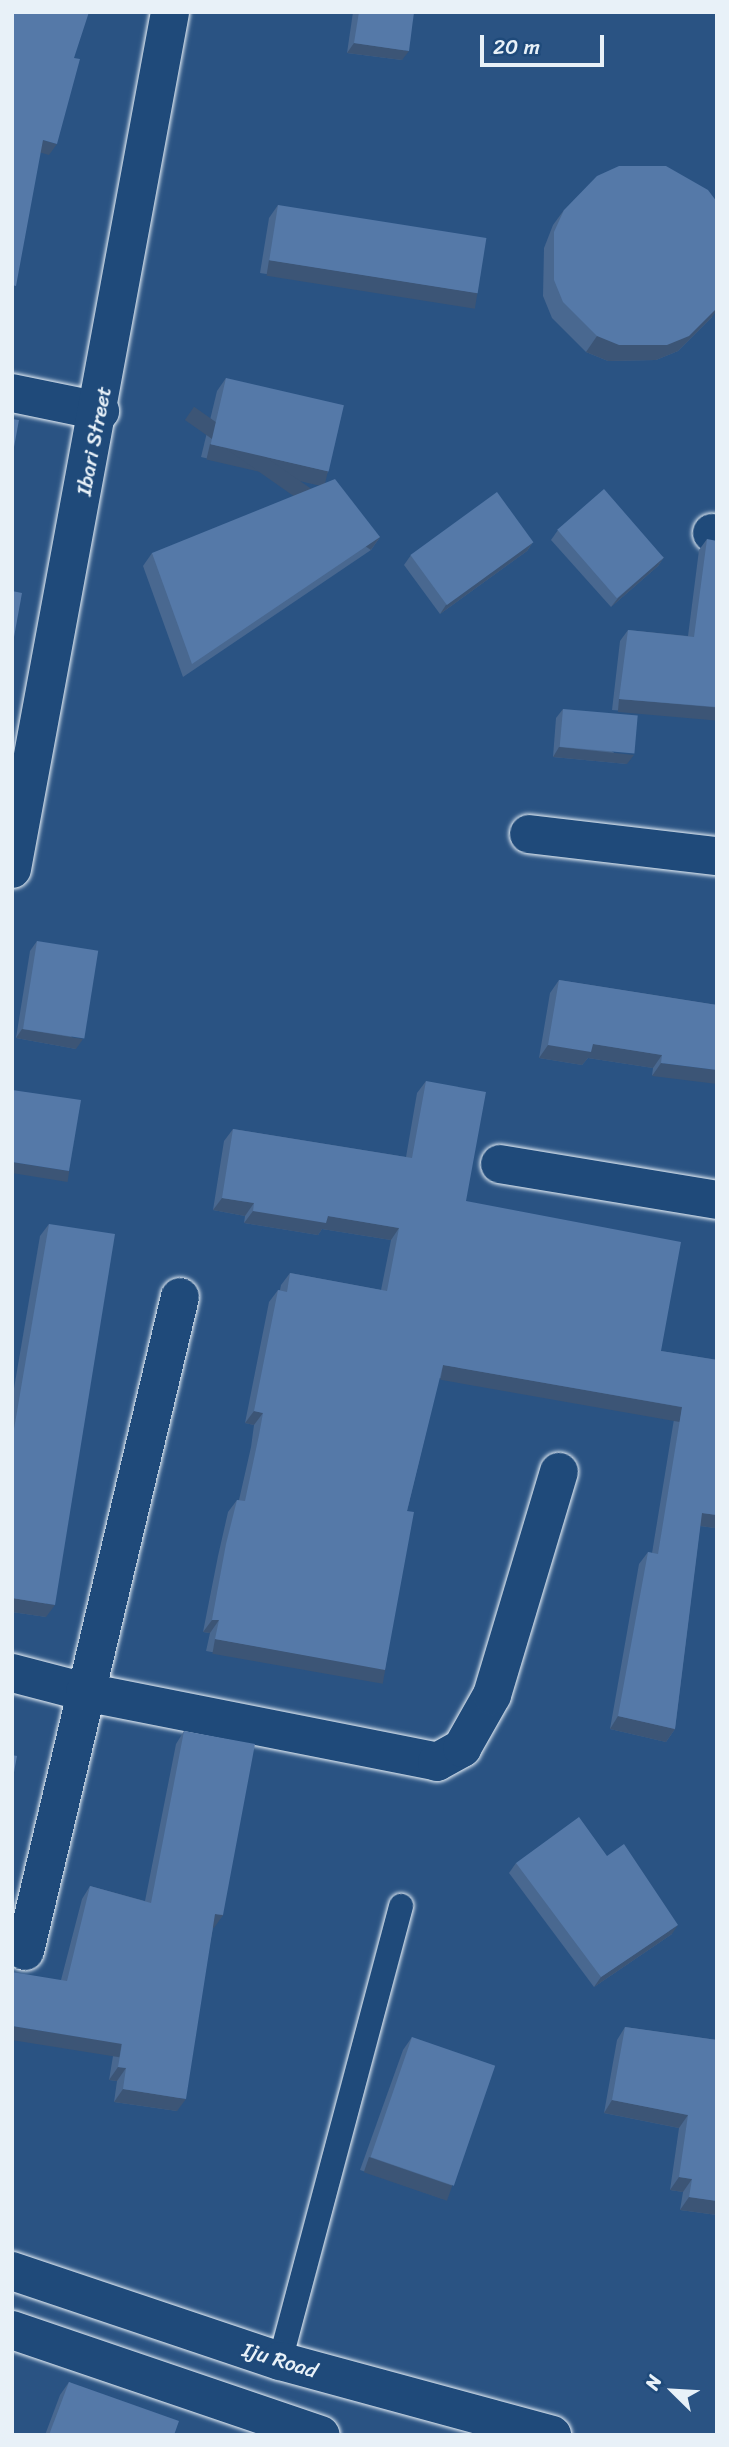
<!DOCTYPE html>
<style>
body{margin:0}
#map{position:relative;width:729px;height:2447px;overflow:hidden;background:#2a5383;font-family:Sriracha,sans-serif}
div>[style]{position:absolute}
.roads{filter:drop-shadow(0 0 2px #e8f1f8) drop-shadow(0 0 2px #e8f1f8)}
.lane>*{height:24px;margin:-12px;padding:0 12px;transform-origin:12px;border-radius:12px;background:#1f4a7a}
.street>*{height:38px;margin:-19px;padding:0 19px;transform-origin:19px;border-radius:19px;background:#1f4a7a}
.secondary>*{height:38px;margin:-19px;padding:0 19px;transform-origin:19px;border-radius:19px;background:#1f4a7a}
.wall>*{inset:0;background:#496890}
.shaded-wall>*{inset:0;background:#3c5576;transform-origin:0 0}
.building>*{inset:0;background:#5579a8;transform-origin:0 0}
span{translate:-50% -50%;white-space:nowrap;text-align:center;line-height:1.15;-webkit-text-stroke:5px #1f4a7a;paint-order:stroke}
.street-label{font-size:21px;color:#e8f1f8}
.frame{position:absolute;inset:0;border:14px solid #e8f1f8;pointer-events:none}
.north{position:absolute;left:638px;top:2356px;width:70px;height:70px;-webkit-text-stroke:5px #1f4a7a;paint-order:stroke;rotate:294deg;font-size:19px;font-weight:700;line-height:28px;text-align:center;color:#e8f1f8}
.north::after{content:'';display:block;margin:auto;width:24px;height:32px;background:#e8f1f8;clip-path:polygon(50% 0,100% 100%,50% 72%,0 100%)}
.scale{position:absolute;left:480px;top:35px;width:124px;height:32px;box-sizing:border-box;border:4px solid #e8f1f8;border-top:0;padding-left:9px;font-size:21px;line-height:24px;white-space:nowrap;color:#e8f1f8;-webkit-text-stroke:5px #1f4a7a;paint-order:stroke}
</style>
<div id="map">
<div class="roads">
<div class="lane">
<i style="left:280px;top:2361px;width:471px;rotate:-75.1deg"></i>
</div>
<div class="street">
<i style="left:12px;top:393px;width:90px;rotate:11.6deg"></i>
<i style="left:712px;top:533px;width:5px;rotate:11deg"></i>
<i style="left:529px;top:834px;width:189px;rotate:6.7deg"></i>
<i style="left:12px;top:869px;width:871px;rotate:-79.55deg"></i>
<i style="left:500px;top:1164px;width:220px;rotate:9.4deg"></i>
<i style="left:12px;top:1673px;width:75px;rotate:14.6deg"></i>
<i style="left:85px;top:1692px;width:359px;rotate:11.2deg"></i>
<i style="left:437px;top:1762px;width:29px;rotate:-29deg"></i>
<i style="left:462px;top:1748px;width:61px;rotate:-60.5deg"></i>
<i style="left:492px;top:1695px;width:233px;rotate:-73.3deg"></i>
<i style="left:25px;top:1951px;width:672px;rotate:-76.67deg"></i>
</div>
<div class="secondary">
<i style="left:12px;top:2271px;width:283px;rotate:18.6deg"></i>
<i style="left:280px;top:2361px;width:282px;rotate:15.2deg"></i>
<i style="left:12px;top:2330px;width:326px;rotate:18.8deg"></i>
</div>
</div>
<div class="wall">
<i style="clip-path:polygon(353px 12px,414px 12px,402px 60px,347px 53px)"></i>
<i style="clip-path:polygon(278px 205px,477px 293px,468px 306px,260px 273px,269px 218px)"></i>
<i style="clip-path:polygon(564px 210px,712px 317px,678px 351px,656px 360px,608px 361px,586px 352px,552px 318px,543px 296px,544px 248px,553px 225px)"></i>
<i style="clip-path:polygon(226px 378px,328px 472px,319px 485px,201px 457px,217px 391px)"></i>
<i style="clip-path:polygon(558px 530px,664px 557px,658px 566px,611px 607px,551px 540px)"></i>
<i style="clip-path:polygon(380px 537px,371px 550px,183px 677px,143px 566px,152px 553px)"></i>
<i style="clip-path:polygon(707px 539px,717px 718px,612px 710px,620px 641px,628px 630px,688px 636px,699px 550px)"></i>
<i style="clip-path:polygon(533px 542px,527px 551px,440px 614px,404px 565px,411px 555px)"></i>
<i style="clip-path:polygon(563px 709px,627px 764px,553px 757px,556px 718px)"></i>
<i style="clip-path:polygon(37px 941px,76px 1049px,16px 1038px,30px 951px)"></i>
<i style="clip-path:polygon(559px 980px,717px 1005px,652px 1076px,653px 1068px,588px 1058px,582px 1065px,539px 1058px,550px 993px)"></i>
<i style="clip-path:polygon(426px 1081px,466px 1201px,661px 1351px,717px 1360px,717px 1525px,715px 1528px,700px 1526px,675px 1729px,666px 1742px,610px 1729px,639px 1564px,648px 1552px,652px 1553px,674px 1419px,439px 1378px,407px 1511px,385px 1670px,377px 1682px,206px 1651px,210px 1633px,203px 1632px,218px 1556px,228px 1512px,237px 1500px,239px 1500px,251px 1447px,254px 1425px,245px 1423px,269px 1302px,278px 1290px,280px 1290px,281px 1285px,290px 1273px,381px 1290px,391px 1240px,322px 1229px,318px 1235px,244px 1223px,245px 1216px,213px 1210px,224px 1141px,233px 1129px,406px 1157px,417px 1093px)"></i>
<i style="clip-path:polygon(49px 1224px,46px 1617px,12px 1612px,12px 1400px,40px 1236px)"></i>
<i style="clip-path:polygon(184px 1731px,223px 1915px,213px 1928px,177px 2111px,114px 2102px,117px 2081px,109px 2080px,113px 2056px,61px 1980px,82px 1899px,90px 1886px,145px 1901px,176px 1744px)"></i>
<i style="clip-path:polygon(607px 1856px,672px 1934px,594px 1987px,509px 1873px,516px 1863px)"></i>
<i style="clip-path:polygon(625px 2027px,717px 2040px,717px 2215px,680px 2210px,683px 2192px,670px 2190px,679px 2128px,604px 2113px,617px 2040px)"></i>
<i style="clip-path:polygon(412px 2037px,452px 2186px,443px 2199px,360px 2170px,403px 2050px)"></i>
<i style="clip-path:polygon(69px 2382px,174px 2435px,45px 2435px,60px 2395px)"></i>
</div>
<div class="shaded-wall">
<i style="clip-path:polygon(354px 43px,409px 51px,402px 60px,347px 53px)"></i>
<i style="clip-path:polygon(43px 140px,57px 144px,49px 155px,35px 151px)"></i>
<i style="left:269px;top:260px;width:211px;height:16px;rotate:9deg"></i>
<i style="clip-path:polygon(717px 308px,717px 310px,712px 317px,678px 351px,656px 360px,608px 361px,586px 352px,597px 336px)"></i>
<i style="left:210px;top:444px;width:121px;height:16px;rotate:13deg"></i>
<i style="left:380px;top:537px;width:16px;height:227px;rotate:125deg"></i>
<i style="clip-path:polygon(533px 542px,527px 551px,440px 614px,446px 605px)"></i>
<i style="clip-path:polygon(664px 557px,658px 566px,611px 607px,618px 598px)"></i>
<i style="left:619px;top:699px;width:98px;height:13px;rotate:5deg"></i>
<i style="clip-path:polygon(559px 747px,634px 755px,627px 764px,553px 757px)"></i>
<i style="clip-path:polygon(22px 1029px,83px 1039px,76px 1049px,16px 1038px)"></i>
<i style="clip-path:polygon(593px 1044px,662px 1055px,653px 1068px,588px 1058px,582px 1065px,539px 1058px,548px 1045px)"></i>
<i style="clip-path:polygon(661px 1063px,717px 1070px,717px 1084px,652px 1076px)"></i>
<i style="left:12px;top:1162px;width:58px;height:11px;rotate:9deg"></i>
<i style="clip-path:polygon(222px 1198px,254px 1203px,245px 1216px,213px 1210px)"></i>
<i style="clip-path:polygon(253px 1211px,328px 1216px,399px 1228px,391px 1240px,322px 1229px,318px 1235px,244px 1223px)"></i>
<i style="left:443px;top:1365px;width:243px;height:15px;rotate:10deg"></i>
<i style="clip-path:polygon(254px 1411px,263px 1413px,254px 1425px,245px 1423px)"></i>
<i style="clip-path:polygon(702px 1513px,717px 1515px,717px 1525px,715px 1528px,693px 1525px)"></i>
<i style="clip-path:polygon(12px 1598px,55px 1605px,46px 1617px,12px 1612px)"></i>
<i style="clip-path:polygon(212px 1620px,219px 1620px,210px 1633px,203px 1632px)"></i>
<i style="left:215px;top:1639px;width:173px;height:15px;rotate:10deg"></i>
<i style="clip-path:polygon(618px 1716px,675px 1729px,666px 1742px,610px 1729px)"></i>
<i style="clip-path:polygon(215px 1914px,223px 1915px,214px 1928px,206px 1926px)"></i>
<i style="clip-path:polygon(678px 1925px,672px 1934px,594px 1987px,601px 1977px)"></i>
<i style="left:12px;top:2026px;width:111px;height:14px;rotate:9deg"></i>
<i style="clip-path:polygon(118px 2067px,126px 2068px,117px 2081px,109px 2080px)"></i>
<i style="clip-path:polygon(123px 2089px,186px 2099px,177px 2111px,114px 2102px)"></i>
<i style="clip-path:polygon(612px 2100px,688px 2115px,679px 2128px,604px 2113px)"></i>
<i style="left:369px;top:2157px;width:88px;height:16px;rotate:19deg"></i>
<i style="clip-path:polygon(679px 2177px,692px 2179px,683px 2192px,670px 2190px)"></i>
<i style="clip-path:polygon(689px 2197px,717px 2201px,717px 2215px,680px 2210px)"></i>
</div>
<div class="building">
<i style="clip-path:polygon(12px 12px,89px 12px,74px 58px,80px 59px,57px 144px,43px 140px,16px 286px,12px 285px)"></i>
<i style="clip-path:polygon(359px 12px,414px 12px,409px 51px,354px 43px)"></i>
<i style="clip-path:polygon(619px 166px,666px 166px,708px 190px,717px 202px,717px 308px,689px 336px,667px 345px,619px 345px,597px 336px,563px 302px,554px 280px,554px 232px,564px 210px,597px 176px)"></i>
<i style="left:278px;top:205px;width:211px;height:56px;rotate:9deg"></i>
<i style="left:226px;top:378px;width:121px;height:68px;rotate:13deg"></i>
<i style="clip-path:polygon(12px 419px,19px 420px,12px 458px)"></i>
<i style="clip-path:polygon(335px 479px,380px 537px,192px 664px,152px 553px)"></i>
<i style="left:604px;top:489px;width:91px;height:62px;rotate:49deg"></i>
<i style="left:497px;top:492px;width:62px;height:107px;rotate:54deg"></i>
<i style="clip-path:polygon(707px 539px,717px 541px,717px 707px,619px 699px,628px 630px,694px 637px)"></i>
<i style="clip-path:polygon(12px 591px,22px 593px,12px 648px)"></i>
<i style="left:563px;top:709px;width:75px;height:38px;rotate:5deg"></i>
<i style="left:37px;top:941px;width:62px;height:89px;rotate:9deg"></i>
<i style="clip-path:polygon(559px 980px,717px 1005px,717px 1070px,661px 1063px,662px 1055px,593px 1044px,591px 1052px,548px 1045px)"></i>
<i style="clip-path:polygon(426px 1081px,486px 1092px,466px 1201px,681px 1242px,661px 1351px,717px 1360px,717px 1515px,702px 1513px,675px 1729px,618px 1716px,648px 1552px,658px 1554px,682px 1407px,443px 1365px,407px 1511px,414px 1512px,385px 1670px,215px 1639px,219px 1620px,212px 1620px,226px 1544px,237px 1500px,245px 1501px,259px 1435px,263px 1413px,254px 1411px,278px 1290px,287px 1292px,290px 1273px,387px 1291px,399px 1228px,328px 1216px,326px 1223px,253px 1211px,254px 1203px,222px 1198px,233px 1129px,412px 1158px)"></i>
<i style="clip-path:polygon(12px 1090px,81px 1100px,69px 1171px,12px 1162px)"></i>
<i style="clip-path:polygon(49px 1224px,115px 1234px,55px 1605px,12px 1598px,12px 1441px)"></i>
<i style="clip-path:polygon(184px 1731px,255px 1744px,223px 1915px,215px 1914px,186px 2099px,123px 2089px,126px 2068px,118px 2067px,122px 2044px,12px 2026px,12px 1972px,67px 1981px,90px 1886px,151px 1903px)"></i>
<i style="clip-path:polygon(12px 1755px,17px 1756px,12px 1783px)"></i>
<i style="clip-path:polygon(579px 1817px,607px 1856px,624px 1844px,678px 1925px,601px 1977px,516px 1863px)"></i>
<i style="clip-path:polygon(625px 2027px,717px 2040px,717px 2201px,689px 2197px,692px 2179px,679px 2177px,688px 2115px,612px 2100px)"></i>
<i style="left:412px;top:2037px;width:88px;height:127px;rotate:19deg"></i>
<i style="clip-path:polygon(69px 2382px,179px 2421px,174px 2435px,49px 2435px)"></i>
</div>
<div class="street-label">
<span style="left:94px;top:441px;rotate:-79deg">Ibari Street</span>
<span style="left:280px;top:2360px;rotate:17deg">Iju Road</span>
</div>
<div class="frame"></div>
<div class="north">N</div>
<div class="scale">20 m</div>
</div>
